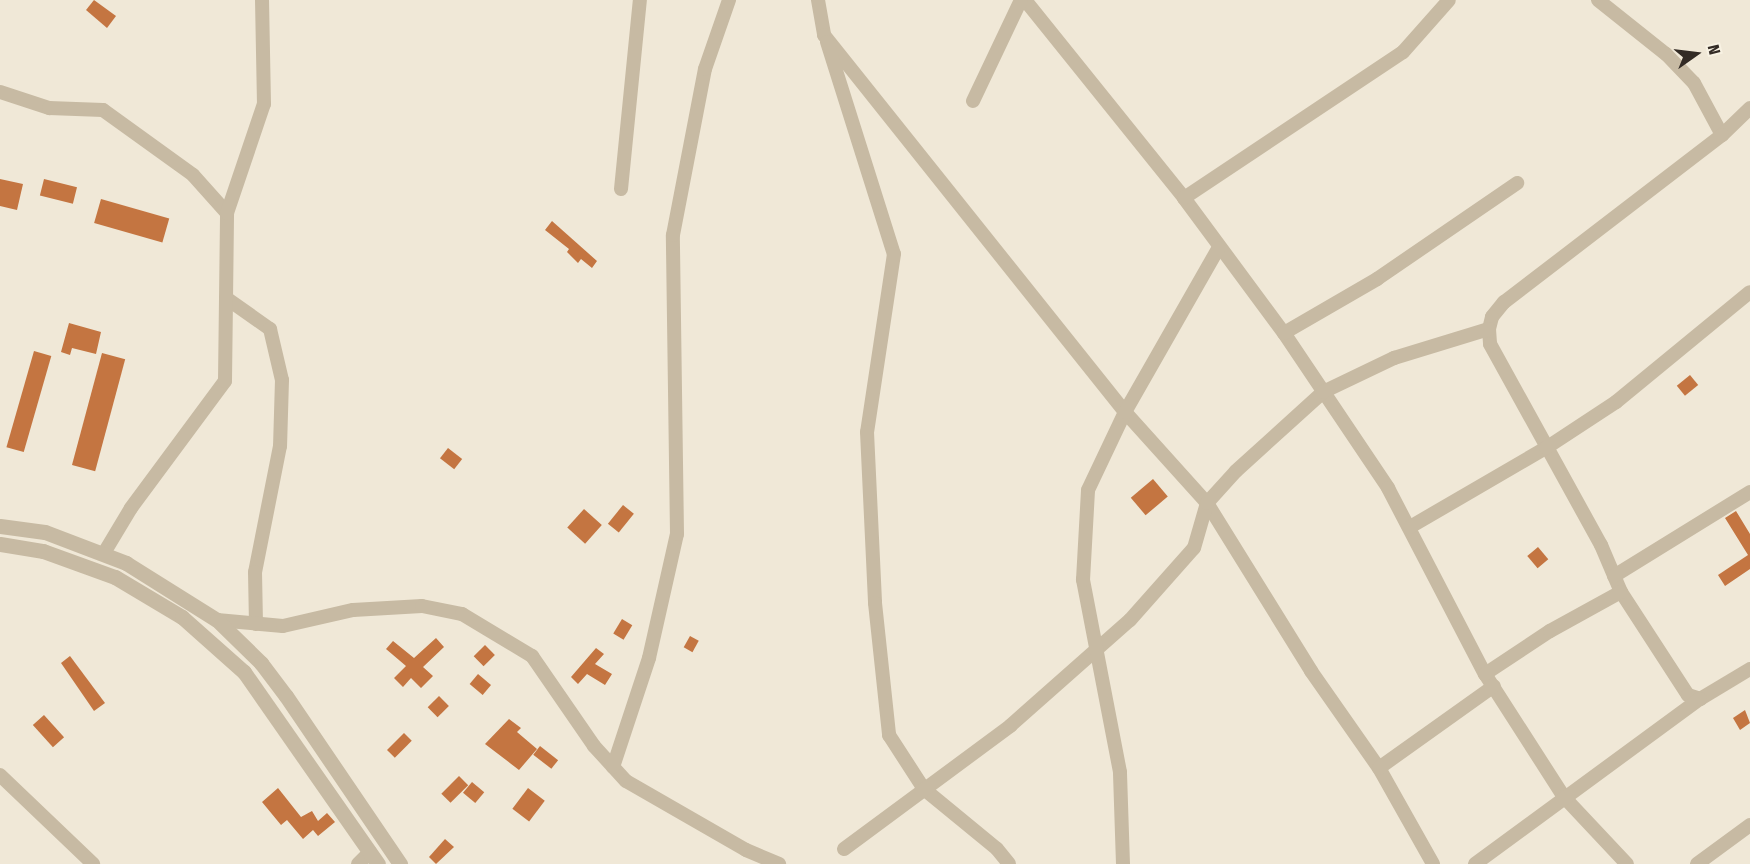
<!DOCTYPE html>
<style>
body{margin:0}
#map{position:relative;width:1750px;height:864px;overflow:hidden;background:#f0e8d7;font-family:"Fira Sans Condensed",sans-serif}
div>[style]{position:absolute}
.building>*{inset:0;background:#c47541;transform-origin:0 0}
.minor>*{height:14px;margin:-7px;padding:0 7px;transform-origin:7px;border-radius:7px;background:#c7baa3}
.tertiary>*{height:15px;margin:-7.5px;padding:0 7.5px;transform-origin:7.5px;border-radius:7.5px;background:#c7baa3}
span{translate:-50% -50%;white-space:nowrap;text-align:center;line-height:1.15;-webkit-text-stroke:5px #f8f2e3;paint-order:stroke}
.north{position:absolute;left:1666px;top:24px;width:60px;height:60px;-webkit-text-stroke:4px #f8f2e3;paint-order:stroke;rotate:76deg;font-size:16px;font-weight:700;line-height:24px;text-align:center;color:#332b25}
.north::after{content:'';display:block;margin:auto;width:21px;height:27px;background:#332b25;clip-path:polygon(50% 0,100% 100%,50% 72%,0 100%)}
</style>
<div id="map">
<div class="building">
<i style="clip-path:polygon(94px 0,116px 16px,107px 28px,86px 10px)"></i>
<i style="clip-path:polygon(0 179px,23px 184px,17px 210px,0 206px)"></i>
<i style="left:44px;top:179px;width:34px;height:17px;rotate:14deg"></i>
<i style="left:101px;top:199px;width:71px;height:25px;rotate:16deg"></i>
<i style="clip-path:polygon(552px 221px,597px 261px,592px 268px,581px 259px,578px 263px,567px 252px,569px 249px,545px 230px)"></i>
<i style="clip-path:polygon(69px 323px,101px 332px,96px 354px,72px 348px,70px 355px,61px 352px)"></i>
<i style="left:34px;top:351px;width:18px;height:100px;rotate:16deg"></i>
<i style="left:102px;top:353px;width:24px;height:116px;rotate:15deg"></i>
<i style="left:1690px;top:375px;width:13px;height:17px;rotate:51deg"></i>
<i style="left:448px;top:448px;width:18px;height:13px;rotate:38deg"></i>
<i style="left:1153px;top:479px;width:23px;height:29px;rotate:50deg"></i>
<i style="left:623px;top:505px;width:14px;height:24px;rotate:39deg"></i>
<i style="left:584px;top:509px;width:24px;height:25px;rotate:42deg"></i>
<i style="clip-path:polygon(1736px 511px,1750px 534px,1750px 569px,1725px 586px,1718px 575px,1748px 555px,1725px 518px)"></i>
<i style="left:1538px;top:547px;width:16px;height:14px;rotate:50deg"></i>
<i style="left:622px;top:619px;width:12px;height:17px;rotate:31deg"></i>
<i style="left:690px;top:636px;width:10px;height:13px;rotate:29deg"></i>
<i style="clip-path:polygon(436px 638px,444px 647px,423px 667px,433px 676px,421px 688px,411px 678px,403px 687px,394px 678px,406px 666px,386px 649px,393px 641px,414px 658px)"></i>
<i style="left:485px;top:645px;width:14px;height:16px;rotate:45deg"></i>
<i style="clip-path:polygon(596px 648px,604px 654px,595px 664px,612px 674px,605px 685px,587px 674px,578px 684px,571px 677px)"></i>
<i style="clip-path:polygon(70px 656px,105px 703px,94px 711px,61px 663px)"></i>
<i style="left:478px;top:674px;width:17px;height:13px;rotate:40deg"></i>
<i style="left:439px;top:696px;width:14px;height:16px;rotate:45deg"></i>
<i style="clip-path:polygon(1745px 710px,1750px 723px,1740px 730px,1733px 718px)"></i>
<i style="left:44px;top:715px;width:30px;height:15px;rotate:48deg"></i>
<i style="clip-path:polygon(509px 719px,521px 728px,517px 732px,537px 749px,519px 770px,485px 744px)"></i>
<i style="left:404px;top:733px;width:11px;height:24px;rotate:45deg"></i>
<i style="left:540px;top:746px;width:23px;height:11px;rotate:38deg"></i>
<i style="left:459px;top:776px;width:13px;height:25px;rotate:45deg"></i>
<i style="left:472px;top:782px;width:16px;height:14px;rotate:40deg"></i>
<i style="clip-path:polygon(278px 788px,301px 817px,312px 811px,318px 821px,327px 813px,335px 822px,318px 836px,313px 830px,303px 839px,287px 820px,281px 825px,262px 802px)"></i>
<i style="left:528px;top:788px;width:21px;height:26px;rotate:37deg"></i>
<i style="clip-path:polygon(445px 839px,454px 847px,436px 864px,429px 857px)"></i>
</div>
<div class="minor">
<i style="left:818px;top:0;width:36px;rotate:80deg"></i>
<i style="left:824px;top:35px;width:482px;rotate:51.4deg"></i>
<i style="left:1125px;top:412px;width:122px;rotate:48deg"></i>
<i style="left:1207px;top:503px;width:198px;rotate:58.2deg"></i>
<i style="left:1311px;top:671px;width:118px;rotate:55deg"></i>
<i style="left:1379px;top:768px;width:110px;rotate:60.6deg"></i>
<i style="left:1025px;top:0;width:254px;rotate:51.2deg"></i>
<i style="left:1184px;top:198px;width:168px;rotate:53.5deg"></i>
<i style="left:1284px;top:333px;width:187px;rotate:56.1deg"></i>
<i style="left:1388px;top:488px;width:210px;rotate:62.5deg"></i>
<i style="left:1485px;top:674px;width:146px;rotate:57.3deg"></i>
<i style="left:1564px;top:797px;width:92px;rotate:46.8deg"></i>
<i style="left:1598px;top:0;width:87px;rotate:38.5deg"></i>
<i style="left:1666px;top:54px;width:40px;rotate:46deg"></i>
<i style="left:1694px;top:83px;width:59px;rotate:61.7deg"></i>
<i style="left:827px;top:42px;width:222px;rotate:72.5deg"></i>
<i style="left:894px;top:254px;width:180px;rotate:98.6deg"></i>
<i style="left:867px;top:432px;width:171px;rotate:87.3deg"></i>
<i style="left:875px;top:603px;width:133px;rotate:83.9deg"></i>
<i style="left:889px;top:735px;width:64px;rotate:57.1deg"></i>
<i style="left:924px;top:789px;width:94px;rotate:39.4deg"></i>
<i style="left:997px;top:849px;width:19px;rotate:51deg"></i>
<i style="left:0;top:92px;width:52px;rotate:18.1deg"></i>
<i style="left:49px;top:108px;width:54px;rotate:2.1deg"></i>
<i style="left:103px;top:110px;width:111px;rotate:35.8deg"></i>
<i style="left:193px;top:175px;width:51px;rotate:48.2deg"></i>
<i style="left:973px;top:101px;width:112px;rotate:-64.6deg"></i>
<i style="left:1750px;top:108px;width:39px;rotate:136deg"></i>
<i style="left:1722px;top:135px;width:275px;rotate:142.5deg"></i>
<i style="left:1504px;top:302px;width:19px;rotate:129deg"></i>
<i style="left:1492px;top:317px;width:12px;rotate:104deg"></i>
<i style="left:1489px;top:329px;width:15px;rotate:86deg"></i>
<i style="left:1490px;top:344px;width:230px;rotate:61.1deg"></i>
<i style="left:1601px;top:545px;width:51px;rotate:66.9deg"></i>
<i style="left:1621px;top:592px;width:123px;rotate:57deg"></i>
<i style="left:1688px;top:695px;width:13px;rotate:18deg"></i>
<i style="left:1700px;top:699px;width:58px;rotate:-31deg"></i>
<i style="left:621px;top:189px;width:190px;rotate:-84.3deg"></i>
<i style="left:1184px;top:198px;width:263px;rotate:-33.7deg"></i>
<i style="left:1403px;top:52px;width:69px;rotate:-48.5deg"></i>
<i style="left:226px;top:298px;width:54px;rotate:35.2deg"></i>
<i style="left:270px;top:329px;width:52px;rotate:76.8deg"></i>
<i style="left:282px;top:380px;width:66px;rotate:91.7deg"></i>
<i style="left:280px;top:446px;width:128px;rotate:101.2deg"></i>
<i style="left:255px;top:572px;width:52px;rotate:88.9deg"></i>
<i style="left:1284px;top:333px;width:108px;rotate:-30.1deg"></i>
<i style="left:1377px;top:279px;width:170px;rotate:-34.4deg"></i>
<i style="left:1410px;top:527px;width:157px;rotate:-30.2deg"></i>
<i style="left:1546px;top:448px;width:84px;rotate:-33.3deg"></i>
<i style="left:1616px;top:402px;width:173px;rotate:-39.4deg"></i>
<i style="left:104px;top:553px;width:52px;rotate:-59deg"></i>
<i style="left:131px;top:508px;width:158px;rotate:-53.5deg"></i>
<i style="left:225px;top:381px;width:168px;rotate:-89.3deg"></i>
<i style="left:227px;top:213px;width:115px;rotate:-71.3deg"></i>
<i style="left:264px;top:104px;width:104px;rotate:-91.1deg"></i>
<i style="left:1614px;top:576px;width:160px;rotate:-31.7deg"></i>
<i style="left:217px;top:620px;width:66px;rotate:5.2deg"></i>
<i style="left:283px;top:626px;width:72px;rotate:-12.9deg"></i>
<i style="left:353px;top:610px;width:69px;rotate:-3.3deg"></i>
<i style="left:422px;top:606px;width:41px;rotate:11.3deg"></i>
<i style="left:462px;top:614px;width:82px;rotate:31deg"></i>
<i style="left:532px;top:656px;width:109px;rotate:55.4deg"></i>
<i style="left:594px;top:746px;width:47px;rotate:47.6deg"></i>
<i style="left:626px;top:781px;width:138px;rotate:29.9deg"></i>
<i style="left:746px;top:850px;width:36px;rotate:23deg"></i>
<i style="left:1485px;top:674px;width:78px;rotate:-33.5deg"></i>
<i style="left:1550px;top:631px;width:81px;rotate:-28.8deg"></i>
<i style="left:613px;top:767px;width:115px;rotate:-71.7deg"></i>
<i style="left:649px;top:658px;width:127px;rotate:-77.3deg"></i>
<i style="left:677px;top:534px;width:299px;rotate:-90.8deg"></i>
<i style="left:673px;top:235px;width:169px;rotate:-79.1deg"></i>
<i style="left:705px;top:69px;width:73px;rotate:-70.8deg"></i>
<i style="left:1379px;top:768px;width:141px;rotate:-35.5deg"></i>
<i style="left:0;top:775px;width:129px;rotate:43.7deg"></i>
<i style="left:844px;top:849px;width:207px;rotate:-36.5deg"></i>
<i style="left:1010px;top:726px;width:160px;rotate:-41.5deg"></i>
<i style="left:1130px;top:620px;width:96px;rotate:-48.4deg"></i>
<i style="left:1194px;top:548px;width:47px;rotate:-73.9deg"></i>
<i style="left:1207px;top:503px;width:43px;rotate:-47.8deg"></i>
<i style="left:1236px;top:471px;width:118px;rotate:-42.2deg"></i>
<i style="left:1323px;top:392px;width:79px;rotate:-25.6deg"></i>
<i style="left:1394px;top:358px;width:99px;rotate:-17deg"></i>
<i style="left:358px;top:864px;width:17px;rotate:-45deg"></i>
<i style="left:1123px;top:864px;width:92px;rotate:-91.9deg"></i>
<i style="left:1120px;top:772px;width:196px;rotate:-100.9deg"></i>
<i style="left:1083px;top:580px;width:90px;rotate:-86.8deg"></i>
<i style="left:1088px;top:490px;width:86px;rotate:-64.6deg"></i>
<i style="left:1125px;top:412px;width:188px;rotate:-60.3deg"></i>
<i style="left:1475px;top:864px;width:279px;rotate:-36.3deg"></i>
<i style="left:1697px;top:864px;width:66px;rotate:-36.3deg"></i>
</div>
<div class="tertiary">
<i style="left:0;top:526px;width:45px;rotate:7.6deg"></i>
<i style="left:45px;top:532px;width:87px;rotate:20.9deg"></i>
<i style="left:126px;top:563px;width:107px;rotate:32.1deg"></i>
<i style="left:217px;top:620px;width:62px;rotate:44.3deg"></i>
<i style="left:261px;top:663px;width:41px;rotate:52.9deg"></i>
<i style="left:286px;top:696px;width:203px;rotate:55.8deg"></i>
<i style="left:0;top:544px;width:44px;rotate:9.2deg"></i>
<i style="left:43px;top:551px;width:77px;rotate:19.9deg"></i>
<i style="left:115px;top:577px;width:78px;rotate:30.8deg"></i>
<i style="left:182px;top:617px;width:83px;rotate:41.6deg"></i>
<i style="left:244px;top:672px;width:234px;rotate:55.1deg"></i>
</div>
<div class="north">N</div>
</div>
